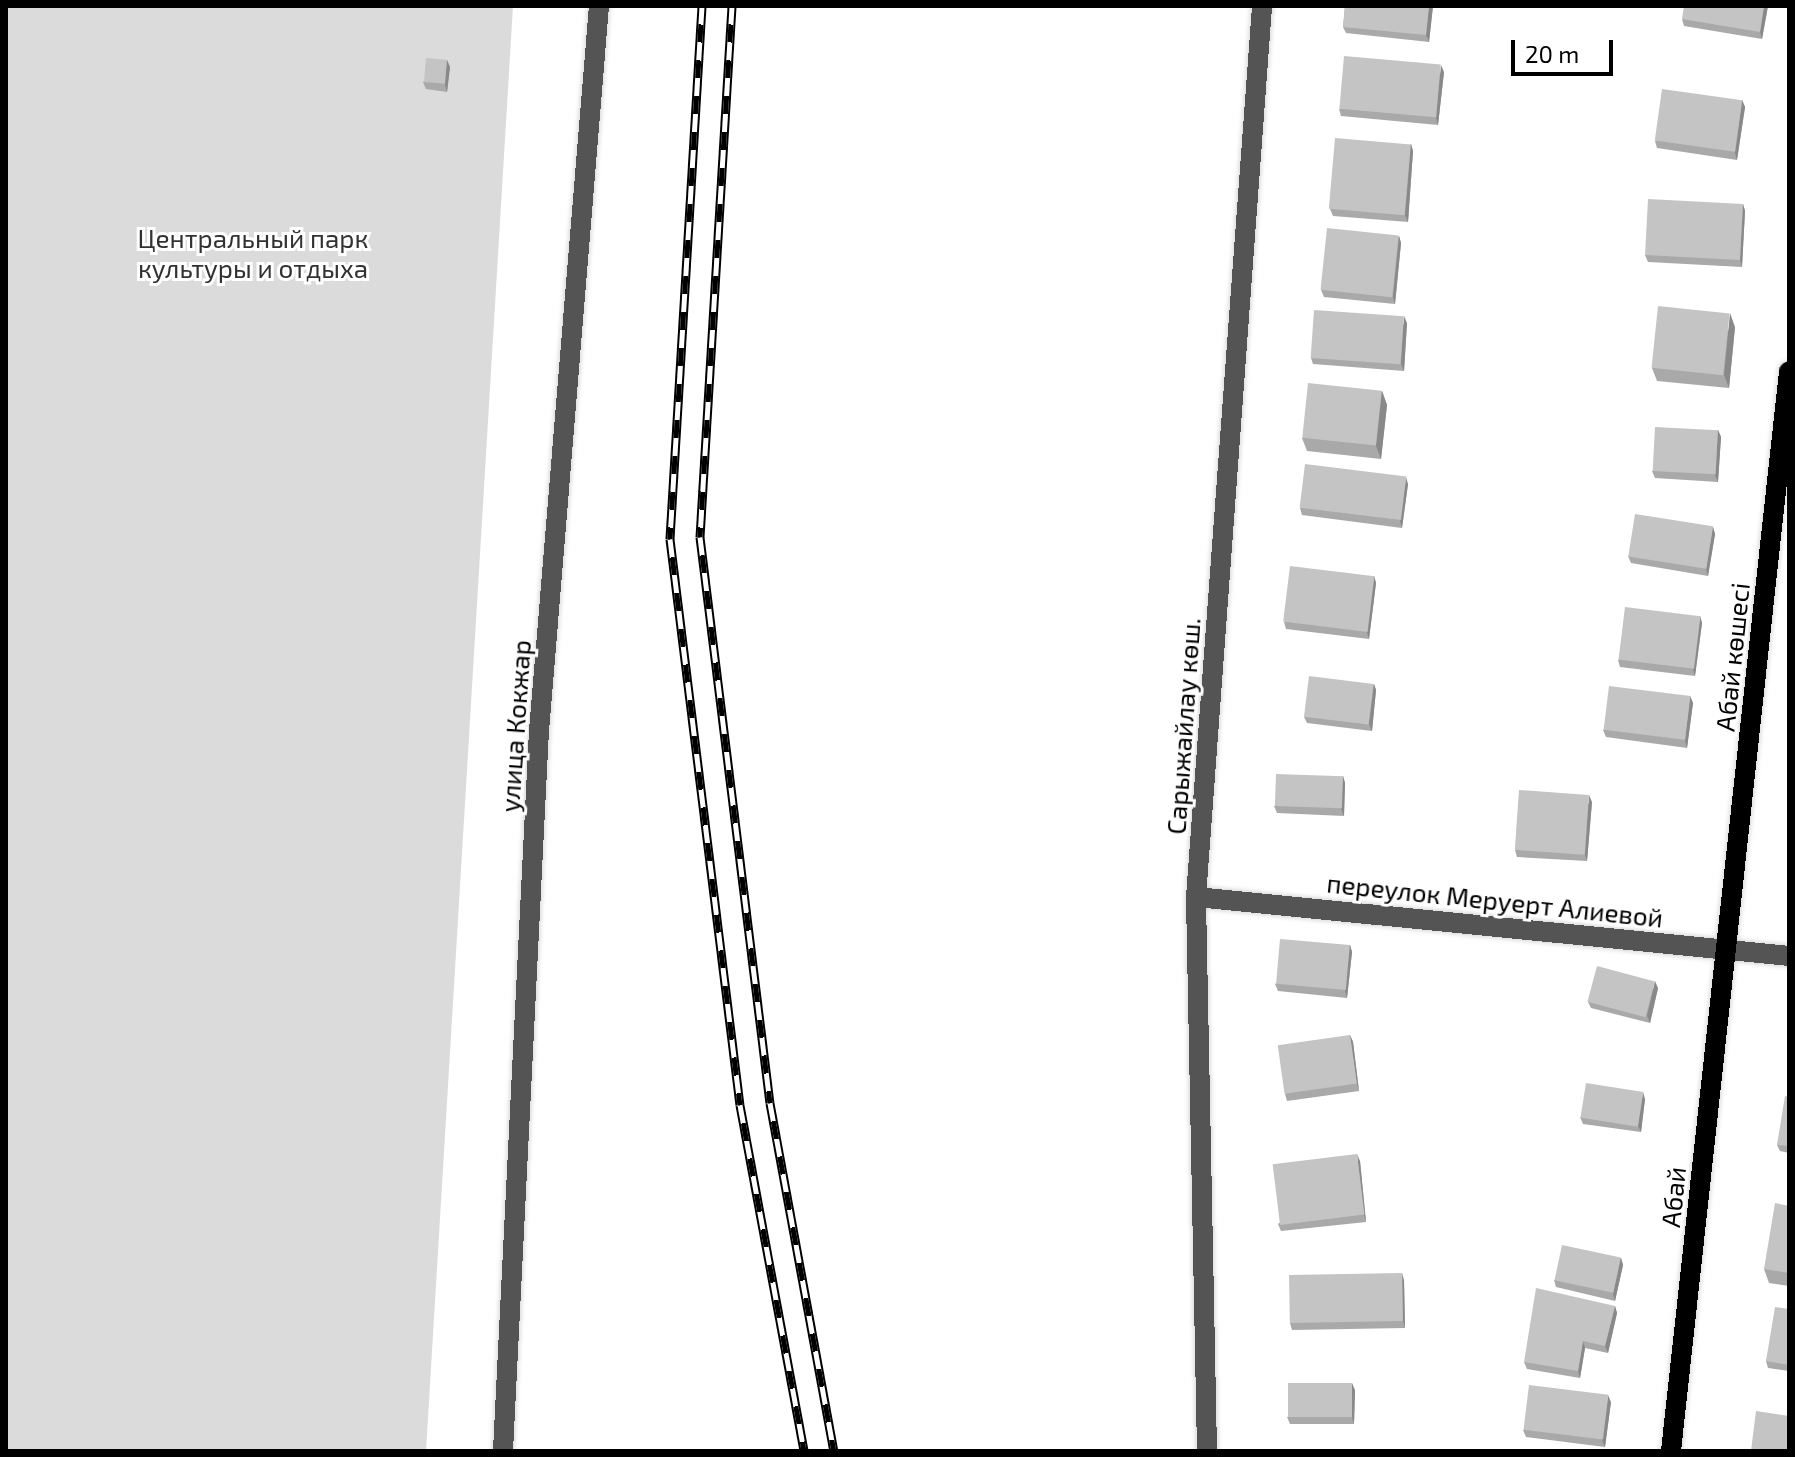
<!DOCTYPE html>
<meta charset="utf-8">
<style>
body{margin:0}
#map{position:relative;width:1795px;height:1457px;overflow:hidden;background:#fff;font-family:"Exo 2",sans-serif}
div>[style]{position:absolute}
.green>*{inset:0;background:#dbdbdb}
.roads{filter:drop-shadow(0 0 2px #dbdbdb) drop-shadow(0 0 2px #dbdbdb)}
.minor>*{height:20px;margin:-10px;padding:0 10px;transform-origin:10px;border-radius:10px;background:#545454}
.major>*{height:20px;margin:-10px;padding:0 10px;transform-origin:10px;border-radius:10px;background:#000}
.rail>*{height:9px;margin-top:-4.5px;transform-origin:0;background:repeating-linear-gradient(90deg,#fff 0 18px,#000 0 36px);box-sizing:border-box;border-block:2px solid #000}
.wall>*{inset:0;background:#a9a9a9}
.shaded-wall>*{inset:0;background:#898989}
.building>*{inset:0;background:#c4c4c4;transform-origin:0 0}
span{translate:-50% -50%;white-space:nowrap;text-align:center;line-height:1.15;-webkit-text-stroke:6px #fff;paint-order:stroke}
.park-label{font-size:26px;color:#323232}
.street-label{font-size:26px;color:#000}
.frame{position:absolute;inset:0;border:8px solid #000;pointer-events:none}
.scale{position:absolute;left:1511px;top:40px;width:102px;height:36px;box-sizing:border-box;border:4px solid #000;border-top:0;padding-left:10px;font-size:24px;line-height:28px;white-space:nowrap;color:#000;-webkit-text-stroke:6px #fff;paint-order:stroke}
</style>
<div id="map">
<div class="green">
<i style="clip-path:polygon(6px 6px,513px 6px,426px 1451px,6px 1451px)"></i>
</div>
<div class="roads">
<div class="minor">
<i style="left:1196px;top:897px;width:596px;rotate:5.68deg"></i>
<i style="left:503px;top:1451px;width:721px;rotate:-87.14deg"></i>
<i style="left:539px;top:731px;width:727px;rotate:-85.27deg"></i>
<i style="left:1207px;top:1451px;width:554px;rotate:-91.14deg"></i>
<i style="left:1196px;top:897px;width:893px;rotate:-85.76deg"></i>
</div>
<div class="major">
<i style="left:1671px;top:1451px;width:1086px;rotate:-83.76deg"></i>
</div>
</div>
<div class="rail">
<i style="left:702px;top:6px;width:534px;rotate:93.44deg"></i>
<i style="left:670px;top:539px;width:570px;rotate:82.95deg"></i>
<i style="left:740px;top:1105px;width:352px;rotate:79.5deg"></i>
<i style="left:732px;top:6px;width:532px;rotate:93.45deg"></i>
<i style="left:700px;top:537px;width:570px;rotate:82.95deg"></i>
<i style="left:770px;top:1103px;width:354px;rotate:79.6deg"></i>
</div>
<div class="wall">
<i style="clip-path:polygon(1345px 6px,1433px 6px,1429px 42px,1346px 33px,1343px 27px)"></i>
<i style="clip-path:polygon(1768px 6px,1762px 39px,1684px 26px,1682px 19px)"></i>
<i style="clip-path:polygon(447px 60px,450px 67px,447px 92px,426px 89px,423px 82px)"></i>
<i style="clip-path:polygon(1444px 72px,1438px 125px,1341px 116px,1339px 109px)"></i>
<i style="clip-path:polygon(1742px 100px,1745px 107px,1737px 160px,1657px 148px,1655px 141px)"></i>
<i style="clip-path:polygon(1411px 144px,1413px 151px,1408px 222px,1333px 216px,1330px 209px)"></i>
<i style="clip-path:polygon(1743px 204px,1745px 211px,1742px 267px,1648px 262px,1645px 255px)"></i>
<i style="clip-path:polygon(1399px 236px,1401px 243px,1395px 304px,1324px 297px,1321px 290px)"></i>
<i style="clip-path:polygon(1407px 323px,1404px 371px,1313px 364px,1311px 358px)"></i>
<i style="clip-path:polygon(1735px 327px,1729px 388px,1657px 381px,1652px 368px)"></i>
<i style="clip-path:polygon(1382px 391px,1387px 405px,1381px 459px,1307px 451px,1302px 438px)"></i>
<i style="clip-path:polygon(1718px 430px,1721px 437px,1718px 482px,1655px 478px,1652px 471px)"></i>
<i style="clip-path:polygon(1408px 484px,1402px 528px,1302px 515px,1300px 508px)"></i>
<i style="clip-path:polygon(1713px 527px,1715px 534px,1708px 576px,1631px 563px,1628px 556px)"></i>
<i style="clip-path:polygon(1374px 576px,1376px 583px,1369px 639px,1286px 629px,1284px 622px)"></i>
<i style="clip-path:polygon(1700px 616px,1702px 623px,1695px 676px,1620px 667px,1618px 660px)"></i>
<i style="clip-path:polygon(1374px 684px,1376px 690px,1372px 731px,1307px 723px,1304px 717px)"></i>
<i style="clip-path:polygon(1690px 696px,1693px 703px,1687px 748px,1606px 737px,1603px 730px)"></i>
<i style="clip-path:polygon(1343px 776px,1345px 783px,1344px 816px,1277px 813px,1274px 806px)"></i>
<i style="clip-path:polygon(1592px 802px,1587px 861px,1517px 857px,1515px 850px)"></i>
<i style="clip-path:polygon(1350px 945px,1352px 952px,1347px 998px,1278px 991px,1275px 984px)"></i>
<i style="clip-path:polygon(1658px 988px,1650px 1023px,1591px 1008px,1588px 1002px)"></i>
<i style="clip-path:polygon(1350px 1035px,1353px 1042px,1359px 1091px,1287px 1101px,1285px 1094px)"></i>
<i style="clip-path:polygon(1789px 1097px,1789px 1153px,1780px 1151px,1777px 1145px)"></i>
<i style="clip-path:polygon(1645px 1099px,1641px 1132px,1583px 1124px,1580px 1117px)"></i>
<i style="clip-path:polygon(1360px 1161px,1366px 1222px,1281px 1231px,1278px 1224px)"></i>
<i style="clip-path:polygon(1789px 1206px,1789px 1286px,1769px 1283px,1764px 1269px)"></i>
<i style="clip-path:polygon(1621px 1258px,1623px 1265px,1615px 1301px,1556px 1287px,1554px 1280px)"></i>
<i style="clip-path:polygon(1404px 1280px,1405px 1328px,1292px 1330px,1290px 1323px)"></i>
<i style="clip-path:polygon(1615px 1306px,1617px 1313px,1608px 1353px,1585px 1348px,1580px 1378px,1527px 1369px,1524px 1362px)"></i>
<i style="clip-path:polygon(1789px 1309px,1789px 1371px,1768px 1368px,1766px 1361px)"></i>
<i style="clip-path:polygon(1355px 1390px,1354px 1424px,1290px 1424px,1287px 1417px)"></i>
<i style="clip-path:polygon(1611px 1402px,1605px 1447px,1526px 1437px,1523px 1430px)"></i>
</div>
<div class="shaded-wall">
<i style="clip-path:polygon(1429px 6px,1433px 6px,1429px 42px,1426px 35px)"></i>
<i style="clip-path:polygon(1764px 6px,1768px 6px,1762px 39px,1760px 32px)"></i>
<i style="clip-path:polygon(447px 60px,450px 67px,447px 92px,445px 85px)"></i>
<i style="clip-path:polygon(1441px 65px,1444px 72px,1438px 125px,1436px 118px)"></i>
<i style="clip-path:polygon(1742px 100px,1745px 107px,1737px 160px,1735px 153px)"></i>
<i style="clip-path:polygon(1411px 144px,1413px 151px,1408px 222px,1405px 215px)"></i>
<i style="clip-path:polygon(1743px 204px,1745px 211px,1742px 267px,1740px 260px)"></i>
<i style="clip-path:polygon(1399px 236px,1401px 243px,1395px 304px,1393px 297px)"></i>
<i style="clip-path:polygon(1730px 313px,1735px 327px,1729px 388px,1724px 375px)"></i>
<i style="clip-path:polygon(1404px 316px,1407px 323px,1404px 371px,1401px 364px)"></i>
<i style="clip-path:polygon(1382px 391px,1387px 405px,1381px 459px,1376px 446px)"></i>
<i style="clip-path:polygon(1718px 430px,1721px 437px,1718px 482px,1715px 475px)"></i>
<i style="clip-path:polygon(1406px 477px,1408px 484px,1402px 528px,1400px 521px)"></i>
<i style="clip-path:polygon(1713px 527px,1715px 534px,1708px 576px,1706px 569px)"></i>
<i style="clip-path:polygon(1374px 576px,1376px 583px,1369px 639px,1367px 632px)"></i>
<i style="clip-path:polygon(1700px 616px,1702px 623px,1695px 676px,1693px 670px)"></i>
<i style="clip-path:polygon(1374px 684px,1376px 690px,1372px 731px,1369px 724px)"></i>
<i style="clip-path:polygon(1690px 696px,1693px 703px,1687px 748px,1685px 741px)"></i>
<i style="clip-path:polygon(1343px 776px,1345px 783px,1344px 816px,1341px 809px)"></i>
<i style="clip-path:polygon(1589px 795px,1592px 802px,1587px 861px,1585px 855px)"></i>
<i style="clip-path:polygon(1350px 945px,1352px 952px,1347px 998px,1345px 991px)"></i>
<i style="clip-path:polygon(1655px 981px,1658px 988px,1650px 1023px,1647px 1016px)"></i>
<i style="clip-path:polygon(1350px 1035px,1353px 1042px,1359px 1091px,1357px 1084px)"></i>
<i style="clip-path:polygon(1643px 1092px,1645px 1099px,1641px 1132px,1638px 1126px)"></i>
<i style="clip-path:polygon(1357px 1154px,1360px 1161px,1366px 1222px,1364px 1215px)"></i>
<i style="clip-path:polygon(1621px 1258px,1623px 1265px,1615px 1301px,1613px 1294px)"></i>
<i style="clip-path:polygon(1402px 1273px,1404px 1280px,1405px 1328px,1403px 1321px)"></i>
<i style="clip-path:polygon(1615px 1306px,1617px 1313px,1608px 1353px,1605px 1346px)"></i>
<i style="clip-path:polygon(1583px 1341px,1585px 1348px,1580px 1378px,1578px 1371px)"></i>
<i style="clip-path:polygon(1352px 1383px,1355px 1390px,1354px 1424px,1352px 1418px)"></i>
<i style="clip-path:polygon(1608px 1395px,1611px 1402px,1605px 1447px,1602px 1440px)"></i>
</div>
<div class="building">
<i style="clip-path:polygon(1345px 6px,1429px 6px,1426px 35px,1343px 27px)"></i>
<i style="clip-path:polygon(1684px 6px,1764px 6px,1760px 32px,1682px 19px)"></i>
<i style="left:1344px;top:56px;width:97px;height:53px;rotate:5deg"></i>
<i style="left:426px;top:58px;width:21px;height:24px;rotate:5deg"></i>
<i style="left:1662px;top:89px;width:81px;height:52px;rotate:8deg"></i>
<i style="left:1335px;top:138px;width:76px;height:71px;rotate:5deg"></i>
<i style="left:1648px;top:199px;width:95px;height:56px;rotate:3deg"></i>
<i style="left:1327px;top:228px;width:72px;height:62px;rotate:6deg"></i>
<i style="left:1658px;top:306px;width:72px;height:62px;rotate:6deg"></i>
<i style="left:1314px;top:310px;width:90px;height:48px;rotate:4deg"></i>
<i style="left:1308px;top:383px;width:74px;height:55px;rotate:6deg"></i>
<i style="left:1655px;top:427px;width:63px;height:44px;rotate:3deg"></i>
<i style="left:1305px;top:464px;width:102px;height:44px;rotate:7deg"></i>
<i style="left:1635px;top:514px;width:79px;height:43px;rotate:9deg"></i>
<i style="left:1290px;top:566px;width:85px;height:56px;rotate:7deg"></i>
<i style="left:1625px;top:607px;width:76px;height:53px;rotate:7deg"></i>
<i style="left:1309px;top:676px;width:65px;height:41px;rotate:7deg"></i>
<i style="left:1609px;top:686px;width:82px;height:44px;rotate:7deg"></i>
<i style="left:1276px;top:774px;width:67px;height:32px;rotate:2deg"></i>
<i style="left:1519px;top:790px;width:70px;height:60px;rotate:4deg"></i>
<i style="left:1280px;top:939px;width:70px;height:45px;rotate:5deg"></i>
<i style="left:1597px;top:966px;width:60px;height:37px;rotate:15deg"></i>
<i style="left:1350px;top:1035px;width:49px;height:73px;rotate:82deg"></i>
<i style="left:1586px;top:1083px;width:58px;height:35px;rotate:9deg"></i>
<i style="clip-path:polygon(1785px 1096px,1789px 1097px,1789px 1146px,1777px 1145px)"></i>
<i style="left:1357px;top:1154px;width:61px;height:85px;rotate:83deg"></i>
<i style="clip-path:polygon(1775px 1203px,1789px 1206px,1789px 1273px,1764px 1269px)"></i>
<i style="left:1562px;top:1245px;width:60px;height:36px;rotate:12deg"></i>
<i style="left:1402px;top:1273px;width:48px;height:113px;rotate:89deg"></i>
<i style="clip-path:polygon(1536px 1288px,1615px 1306px,1605px 1346px,1583px 1341px,1578px 1371px,1524px 1362px)"></i>
<i style="clip-path:polygon(1775px 1307px,1789px 1309px,1789px 1365px,1766px 1361px)"></i>
<i style="left:1288px;top:1383px;width:64px;height:34px"></i>
<i style="left:1529px;top:1385px;width:80px;height:45px;rotate:7deg"></i>
<i style="clip-path:polygon(1756px 1411px,1789px 1416px,1789px 1451px,1751px 1451px)"></i>
</div>
<div class="park-label">
<span style="left:253px;top:253px">Центральный парк<br>культуры и отдыха</span>
</div>
<div class="street-label">
<span style="left:1732px;top:657px;rotate:-84deg">Абай көшесі</span>
<span style="left:515px;top:726px;rotate:-86deg">улица Кокжар</span>
<span style="left:1183px;top:726px;rotate:-86deg">Сарыжайлау көш.</span>
<span style="left:1495px;top:900px;rotate:6deg">переулок Меруерт Алиевой</span>
<span style="left:1673px;top:1197px;rotate:-84deg">Абай</span>
</div>
<div class="frame"></div>
<div class="scale">20 m</div>
</div>
